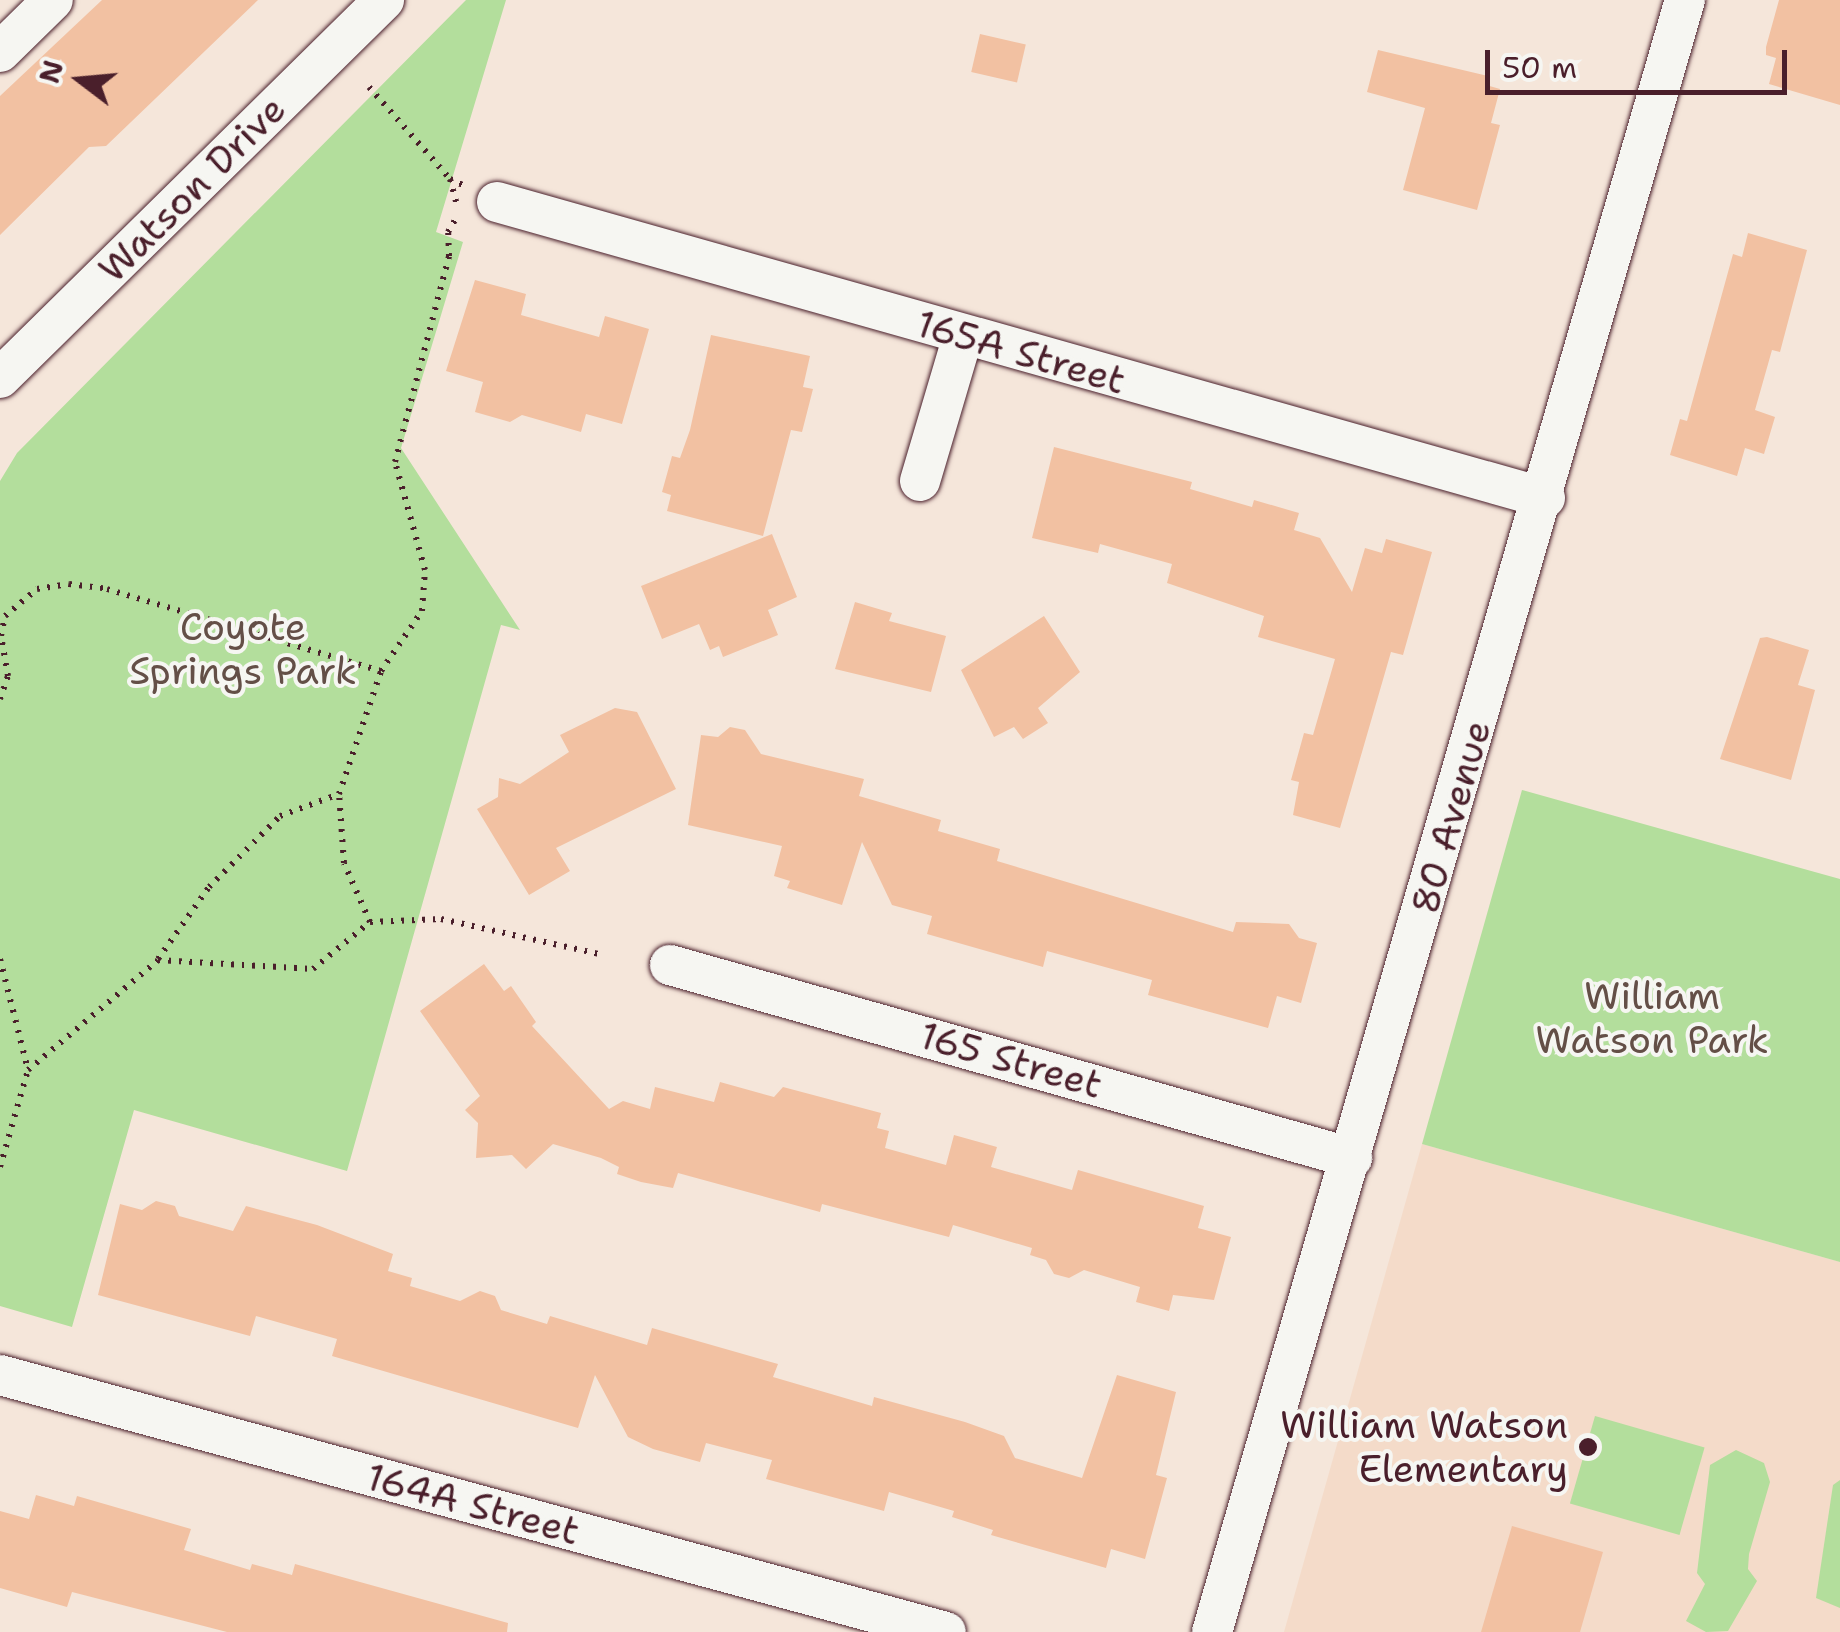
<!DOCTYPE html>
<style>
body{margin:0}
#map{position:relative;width:1840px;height:1632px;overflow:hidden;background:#f5e6da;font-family:"Shantell Sans",sans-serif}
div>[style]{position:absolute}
.built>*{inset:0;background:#f4dbc9}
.green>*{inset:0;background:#b3de9c;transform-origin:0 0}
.building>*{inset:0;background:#f2c1a2;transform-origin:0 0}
.path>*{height:6px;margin-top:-3px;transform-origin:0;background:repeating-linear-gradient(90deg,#4a1f2b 0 2.5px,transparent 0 10.5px)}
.roads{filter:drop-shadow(0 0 2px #4a1f2b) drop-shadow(0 0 2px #4a1f2b)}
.minor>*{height:40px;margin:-20px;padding:0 20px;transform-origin:20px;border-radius:20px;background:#f6f6f2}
.dots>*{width:28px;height:28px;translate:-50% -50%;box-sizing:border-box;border:5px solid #f6f6f2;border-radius:50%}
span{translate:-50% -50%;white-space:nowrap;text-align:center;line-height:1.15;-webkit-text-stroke:8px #f6f6f2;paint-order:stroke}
.street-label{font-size:38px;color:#4a1f2b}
.park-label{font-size:38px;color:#644f47}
.poi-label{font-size:38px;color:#4a1f2b}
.right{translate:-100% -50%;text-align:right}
.north{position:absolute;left:30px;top:30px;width:100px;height:100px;-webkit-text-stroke:8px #f6f6f2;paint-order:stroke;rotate:286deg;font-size:28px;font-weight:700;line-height:40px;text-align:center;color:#4a1f2b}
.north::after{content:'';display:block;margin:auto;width:35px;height:45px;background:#4a1f2b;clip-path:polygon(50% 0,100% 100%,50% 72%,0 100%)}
.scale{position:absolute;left:1485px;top:50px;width:302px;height:45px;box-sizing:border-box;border:5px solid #4a1f2b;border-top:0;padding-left:12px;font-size:30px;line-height:35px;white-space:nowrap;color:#4a1f2b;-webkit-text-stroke:8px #f6f6f2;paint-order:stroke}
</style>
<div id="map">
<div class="built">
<i style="clip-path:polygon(1422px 1144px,1840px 1262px,1840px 1632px,1284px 1632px)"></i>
</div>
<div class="green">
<i style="clip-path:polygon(466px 0,506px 0,436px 232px,463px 242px,401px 448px,520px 630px,501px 625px,347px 1171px,134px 1110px,72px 1327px,0 1306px,0 481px,17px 453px)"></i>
<i style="clip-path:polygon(1522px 790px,1840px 879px,1840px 1262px,1422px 1144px)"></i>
<i style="left:1595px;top:1416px;width:114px;height:91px;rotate:16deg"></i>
<i style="clip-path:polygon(1736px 1450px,1764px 1463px,1770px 1482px,1749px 1554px,1748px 1569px,1757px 1581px,1728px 1631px,1706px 1632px,1686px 1621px,1705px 1584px,1697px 1573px,1710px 1465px)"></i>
<i style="clip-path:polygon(1840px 1480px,1840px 1608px,1816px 1598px,1833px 1485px)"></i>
</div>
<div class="building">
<i style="clip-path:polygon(102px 0,258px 0,106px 146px,89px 147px,0 235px,0 96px)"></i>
<i style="clip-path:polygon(1779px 0,1840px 0,1840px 105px,1769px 84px,1776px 58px,1766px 55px,1766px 47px)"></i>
<i style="left:980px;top:34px;width:47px;height:39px;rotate:13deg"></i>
<i style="clip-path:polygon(1378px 50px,1488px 76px,1486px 85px,1500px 89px,1491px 123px,1500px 125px,1477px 210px,1403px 190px,1425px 108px,1367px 92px)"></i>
<i style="clip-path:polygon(1748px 233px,1807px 250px,1780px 352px,1772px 350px,1755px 410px,1775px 417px,1764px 454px,1745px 448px,1737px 476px,1670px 455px,1680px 419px,1687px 421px,1733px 254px,1742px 257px)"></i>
<i style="clip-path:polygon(475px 280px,526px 294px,521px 315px,599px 337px,605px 316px,649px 329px,622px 424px,586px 414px,581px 432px,522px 415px,510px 422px,475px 412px,483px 382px,446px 371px)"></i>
<i style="clip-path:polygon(711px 335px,810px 356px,803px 387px,813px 389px,802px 432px,791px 430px,763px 536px,667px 511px,671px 495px,662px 492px,672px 456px,680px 458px,690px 430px)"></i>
<i style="clip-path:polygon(1054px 447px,1192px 482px,1190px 489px,1252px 507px,1254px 500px,1299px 513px,1294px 530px,1320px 538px,1352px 592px,1365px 548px,1382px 553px,1386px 539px,1432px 552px,1403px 655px,1391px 652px,1340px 828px,1293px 815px,1299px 782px,1291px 780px,1304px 733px,1313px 735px,1335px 659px,1258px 637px,1264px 616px,1167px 583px,1172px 564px,1100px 544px,1098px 553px,1032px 538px)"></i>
<i style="clip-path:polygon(772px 534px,797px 597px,768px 610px,778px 635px,723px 657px,719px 646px,710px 650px,699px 624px,662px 639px,641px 586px)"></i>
<i style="clip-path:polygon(855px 602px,892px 613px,889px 621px,946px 636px,931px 692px,835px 669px)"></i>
<i style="clip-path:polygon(1044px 616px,1080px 672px,1038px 708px,1048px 723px,1023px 739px,1014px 727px,994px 737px,961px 670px)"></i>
<i style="clip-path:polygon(1767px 637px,1809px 650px,1798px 685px,1815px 690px,1791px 780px,1720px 759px,1760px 638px)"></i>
<i style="clip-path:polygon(615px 708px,637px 712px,676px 789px,556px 848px,570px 871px,529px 895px,477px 809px,498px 797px,499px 778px,520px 784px,569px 752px,560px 735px)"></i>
<i style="clip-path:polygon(730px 727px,745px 730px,761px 754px,864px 779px,859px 796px,941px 820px,938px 831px,1000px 849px,997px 861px,1233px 932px,1236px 922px,1289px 924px,1299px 938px,1317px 943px,1301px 1003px,1277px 996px,1268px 1028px,1148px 995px,1152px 980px,1047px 951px,1043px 967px,927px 934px,932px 916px,892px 905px,862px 842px,842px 905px,787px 888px,790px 881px,774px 876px,782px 846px,688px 825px,701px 735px,718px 737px)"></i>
<i style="clip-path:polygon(484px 964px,504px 991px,511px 986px,536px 1022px,532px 1026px,609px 1109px,623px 1101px,650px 1109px,655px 1087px,714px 1102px,720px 1082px,774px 1097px,783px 1087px,881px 1113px,877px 1128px,889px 1131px,885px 1148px,946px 1165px,954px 1135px,997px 1147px,991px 1167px,1072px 1190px,1078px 1170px,1204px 1206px,1198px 1228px,1231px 1237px,1214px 1300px,1173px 1295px,1169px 1311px,1136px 1302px,1140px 1287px,1084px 1270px,1069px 1278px,1054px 1274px,1046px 1260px,1030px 1255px,1032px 1248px,953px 1225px,949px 1237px,822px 1204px,820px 1212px,678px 1173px,673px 1188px,641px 1182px,617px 1174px,619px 1167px,601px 1158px,553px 1144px,526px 1169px,512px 1155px,476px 1158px,478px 1123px,465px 1110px,480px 1096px,420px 1011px)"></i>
<i style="clip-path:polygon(156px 1201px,175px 1206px,179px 1216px,233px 1231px,246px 1206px,317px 1225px,393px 1254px,388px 1271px,412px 1278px,410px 1286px,460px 1301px,480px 1291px,495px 1296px,501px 1310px,547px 1324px,550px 1316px,647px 1345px,652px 1328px,778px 1364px,773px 1377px,872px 1406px,874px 1397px,965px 1422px,1004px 1436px,1015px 1458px,1082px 1478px,1117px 1375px,1176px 1392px,1156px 1475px,1167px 1478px,1145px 1559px,1111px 1549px,1106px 1568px,991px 1535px,993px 1530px,952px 1517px,954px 1511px,889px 1492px,884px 1511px,766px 1479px,772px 1460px,706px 1443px,700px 1462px,653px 1449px,628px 1437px,595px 1375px,578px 1428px,332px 1356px,337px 1339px,256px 1316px,250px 1336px,98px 1295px,120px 1204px,142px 1210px)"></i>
<i style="clip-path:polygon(36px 1495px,74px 1506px,77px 1496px,191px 1529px,184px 1550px,250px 1570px,252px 1564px,292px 1575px,295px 1564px,508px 1623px,507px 1632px,227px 1632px,72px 1592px,67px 1607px,0 1588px,0 1511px,29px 1519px)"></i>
<i style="clip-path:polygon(1512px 1526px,1603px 1552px,1580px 1632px,1481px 1632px)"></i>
</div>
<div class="path">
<i style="left:369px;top:87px;width:123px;rotate:48.6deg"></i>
<i style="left:450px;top:179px;width:17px;rotate:25deg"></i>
<i style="left:450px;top:179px;width:24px;rotate:75deg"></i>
<i style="left:0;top:699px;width:24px;rotate:-71deg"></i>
<i style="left:8px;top:676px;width:41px;rotate:-99.9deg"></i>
<i style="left:1px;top:636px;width:20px;rotate:-79deg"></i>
<i style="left:5px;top:616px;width:42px;rotate:-40.2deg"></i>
<i style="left:37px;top:589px;width:32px;rotate:-9deg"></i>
<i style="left:69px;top:584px;width:38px;rotate:7deg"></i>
<i style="left:107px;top:589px;width:286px;rotate:16.7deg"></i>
<i style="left:370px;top:922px;width:64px;rotate:-113.8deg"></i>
<i style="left:344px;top:863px;width:69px;rotate:-94.1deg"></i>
<i style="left:339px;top:794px;width:130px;rotate:-71.1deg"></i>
<i style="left:381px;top:671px;width:73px;rotate:-55.7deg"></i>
<i style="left:422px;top:611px;width:41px;rotate:-85.8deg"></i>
<i style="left:425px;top:570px;width:112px;rotate:-105.5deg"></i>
<i style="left:395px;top:462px;width:213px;rotate:-75.3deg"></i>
<i style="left:449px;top:256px;width:24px;rotate:-92deg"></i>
<i style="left:448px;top:232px;width:20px;rotate:-60deg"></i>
<i style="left:0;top:959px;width:114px;rotate:75.8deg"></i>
<i style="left:158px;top:959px;width:88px;rotate:-54.7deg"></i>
<i style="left:209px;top:887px;width:100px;rotate:-45deg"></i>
<i style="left:280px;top:816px;width:63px;rotate:-20.4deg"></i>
<i style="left:0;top:1167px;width:101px;rotate:-73.9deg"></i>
<i style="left:28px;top:1070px;width:170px;rotate:-40.2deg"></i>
<i style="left:158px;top:960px;width:155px;rotate:3.3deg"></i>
<i style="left:313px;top:969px;width:74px;rotate:-39.5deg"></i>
<i style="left:370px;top:922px;width:71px;rotate:-2.4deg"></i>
<i style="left:441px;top:919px;width:166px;rotate:12.5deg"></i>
</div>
<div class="roads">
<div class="minor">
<i style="left:0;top:52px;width:74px;rotate:-44.5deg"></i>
<i style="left:497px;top:202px;width:1089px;rotate:15.77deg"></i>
<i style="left:0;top:378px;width:539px;rotate:-44.55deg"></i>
<i style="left:920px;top:481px;width:151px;rotate:-73.5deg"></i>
<i style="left:670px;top:965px;width:709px;rotate:15.8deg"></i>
<i style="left:0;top:1375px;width:980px;rotate:15.2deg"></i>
<i style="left:1212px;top:1632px;width:1699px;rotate:-73.84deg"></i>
</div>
</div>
<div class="dots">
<i style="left:1588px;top:1447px;background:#4a1f2b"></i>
</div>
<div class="street-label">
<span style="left:192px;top:189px;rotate:-45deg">Watson Drive</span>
<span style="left:1021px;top:352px;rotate:16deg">165A Street</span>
<span style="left:1451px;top:817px;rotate:-74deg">80 Avenue</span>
<span style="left:1011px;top:1060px;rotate:16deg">165 Street</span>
<span style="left:473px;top:1504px;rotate:15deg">164A Street</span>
</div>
<div class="park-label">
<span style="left:243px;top:649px">Coyote<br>Springs Park</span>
<span style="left:1652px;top:1018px">William<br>Watson Park</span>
</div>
<div class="poi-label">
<span class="right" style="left:1568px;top:1447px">William Watson<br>Elementary</span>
</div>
<div class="north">N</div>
<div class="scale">50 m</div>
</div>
